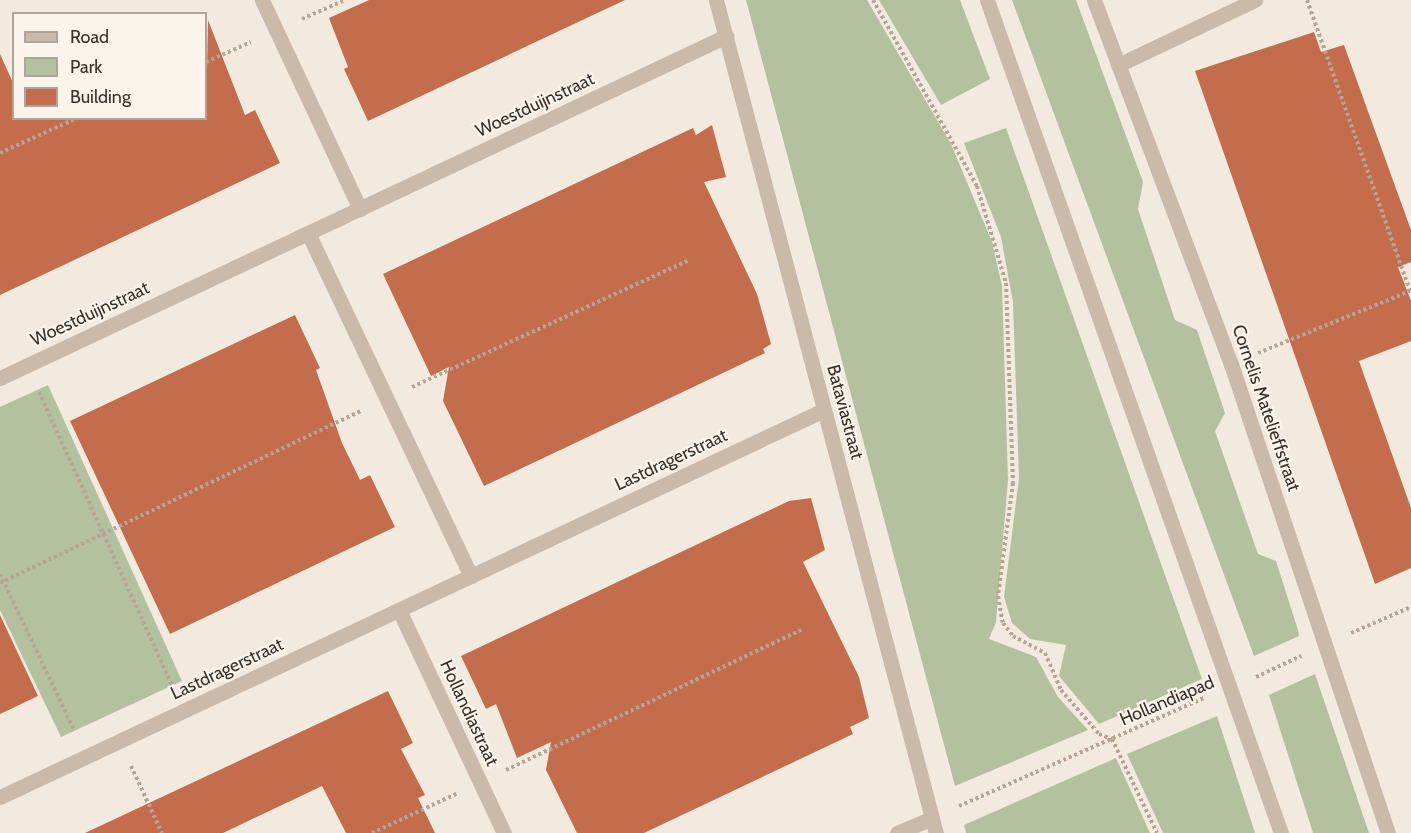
<!DOCTYPE html>
<style>
body{margin:0}
#map{position:relative;width:1411px;height:833px;overflow:hidden;background:#f2eadf;font-family:Cabin,sans-serif}
div>[style]{position:absolute}
.green>*{inset:0;background:#b4c19f}
.building>*{inset:0;background:#c36d4c}
.path>*{height:4px;margin-top:-2px;transform-origin:0;background:repeating-linear-gradient(90deg,#b6a495 0 3px,transparent 0 6px)}
.minor>*{height:15px;margin:-7.5px;padding:0 7.5px;transform-origin:7.5px;border-radius:7.5px;background:#cabaaa}
span{translate:-50% -50%;white-space:nowrap;text-align:center;line-height:1.15;-webkit-text-stroke:4.5px #faf4eb;paint-order:stroke}
.street-label{font-size:18px;color:#382f2a}
.legend{position:absolute;left:12px;top:12px;width:195px;height:108px;box-sizing:border-box;background:#faf4eb;border:2px solid #aca59e;margin:0;padding:8px 10px;list-style:none;font-size:18px;color:#382f2a}
.legend li{display:flex;align-items:center;gap:12px;height:30px}
.legend b{width:30px;border:2px solid #aca59e}
</style>
<div id="map">
<div class="green">
<i style="clip-path:polygon(746px 0,867px 0,951px 144px,992px 242px,1002px 286px,1008px 480px,996px 622px,989px 639px,1036px 657px,1058px 697px,1088px 730px,955px 786px)"></i>
<i style="clip-path:polygon(879px 0,960px 0,990px 79px,941px 105px)"></i>
<i style="clip-path:polygon(1012px 0,1076px 0,1143px 182px,1138px 209px,1175px 320px,1197px 330px,1225px 413px,1215px 431px,1258px 554px,1276px 561px,1298px 630px,1299px 636px,1254px 656px)"></i>
<i style="clip-path:polygon(1006px 128px,1202px 679px,1099px 724px,1059px 676px,1066px 645px,1030px 639px,1012px 623px,1004px 597px,1019px 478px,1013px 302px,1001px 237px,964px 143px)"></i>
<i style="clip-path:polygon(48px 385px,182px 681px,61px 737px,0 610px,0 407px)"></i>
<i style="clip-path:polygon(1315px 674px,1369px 833px,1313px 833px,1269px 695px)"></i>
<i style="clip-path:polygon(1217px 716px,1255px 833px,1163px 833px,1127px 754px)"></i>
<i style="clip-path:polygon(1116px 758px,1150px 833px,966px 833px,964px 825px)"></i>
</div>
<div class="building">
<i style="clip-path:polygon(369px 0,625px 0,368px 121px,344px 69px,348px 67px,329px 18px)"></i>
<i style="clip-path:polygon(208px 20px,245px 115px,255px 110px,280px 163px,0 295px,0 54px,14px 85px,14px 118px,206px 118px)"></i>
<i style="clip-path:polygon(1314px 32px,1321px 52px,1344px 45px,1411px 230px,1411px 262px,1398px 267px,1411px 301px,1411px 341px,1359px 361px,1411px 508px,1411px 568px,1375px 584px,1195px 71px)"></i>
<i style="clip-path:polygon(712px 125px,726px 177px,704px 182px,757px 294px,771px 344px,763px 349px,765px 353px,484px 486px,443px 401px,449px 367px,431px 376px,383px 274px,693px 128px,696px 135px)"></i>
<i style="clip-path:polygon(295px 315px,320px 368px,316px 370px,342px 443px,360px 480px,370px 475px,395px 527px,170px 634px,70px 421px)"></i>
<i style="clip-path:polygon(811px 498px,825px 550px,803px 562px,859px 677px,869px 718px,850px 727px,853px 734px,644px 833px,577px 833px,546px 770px,551px 742px,517px 758px,496px 704px,486px 709px,461px 656px,789px 501px)"></i>
<i style="clip-path:polygon(0 615px,38px 696px,0 714px)"></i>
<i style="clip-path:polygon(388px 691px,413px 743px,401px 749px,425px 795px,418px 798px,435px 833px,346px 833px,322px 786px,223px 833px,85px 833px)"></i>
</div>
<div class="path">
<i style="left:873px;top:0;width:213px;rotate:60.8deg"></i>
<i style="left:977px;top:186px;width:101px;rotate:73.4deg"></i>
<i style="left:1006px;top:283px;width:200px;rotate:88deg"></i>
<i style="left:1013px;top:483px;width:114px;rotate:97.6deg"></i>
<i style="left:998px;top:596px;width:27px;rotate:80deg"></i>
<i style="left:1003px;top:623px;width:16px;rotate:52deg"></i>
<i style="left:1013px;top:636px;width:36px;rotate:28deg"></i>
<i style="left:1045px;top:653px;width:40px;rotate:66.6deg"></i>
<i style="left:1061px;top:690px;width:58px;rotate:49.2deg"></i>
<i style="left:1099px;top:734px;width:14px;rotate:21deg"></i>
<i style="left:1112px;top:739px;width:104px;rotate:64.4deg"></i>
<i style="left:1307px;top:0;width:311px;rotate:70.5deg"></i>
<i style="left:302px;top:19px;width:47px;rotate:-23.8deg"></i>
<i style="left:206px;top:62px;width:49px;rotate:-24deg"></i>
<i style="left:0;top:153px;width:85px;rotate:-24.4deg"></i>
<i style="left:1258px;top:353px;width:164px;rotate:-22.2deg"></i>
<i style="left:412px;top:387px;width:306px;rotate:-24.6deg"></i>
<i style="left:39px;top:392px;width:322px;rotate:65.6deg"></i>
<i style="left:0;top:574px;width:173px;rotate:64.6deg"></i>
<i style="left:0;top:583px;width:401px;rotate:-25.5deg"></i>
<i style="left:1351px;top:633px;width:65px;rotate:-23.4deg"></i>
<i style="left:1256px;top:677px;width:50px;rotate:-25deg"></i>
<i style="left:131px;top:766px;width:74px;rotate:65.2deg"></i>
<i style="left:506px;top:770px;width:327px;rotate:-25.4deg"></i>
<i style="left:959px;top:806px;width:268px;rotate:-23.8deg"></i>
<i style="left:372px;top:833px;width:93px;rotate:-24.9deg"></i>
</div>
<div class="minor">
<i style="left:262px;top:0;width:231px;rotate:64.9deg"></i>
<i style="left:716px;top:0;width:862px;rotate:75.21deg"></i>
<i style="left:987px;top:0;width:883px;rotate:70.56deg"></i>
<i style="left:1094px;top:0;width:389px;rotate:69.4deg"></i>
<i style="left:1231px;top:364px;width:495px;rotate:71.5deg"></i>
<i style="left:1118px;top:65px;width:152px;rotate:-25.4deg"></i>
<i style="left:308px;top:233px;width:380px;rotate:64.6deg"></i>
<i style="left:0;top:378px;width:803px;rotate:-25.22deg"></i>
<i style="left:399px;top:610px;width:246px;rotate:64.8deg"></i>
<i style="left:0;top:797px;width:910px;rotate:-25.16deg"></i>
<i style="left:897px;top:833px;width:38px;rotate:-23deg"></i>
</div>
<div class="street-label">
<span style="left:535px;top:105px;rotate:-25deg">Woestduijnstraat</span>
<span style="left:90px;top:314px;rotate:-25deg">Woestduijnstraat</span>
<span style="left:1266px;top:408px;rotate:71deg">Cornelis Matelieffstraat</span>
<span style="left:845px;top:412px;rotate:75deg">Bataviastraat</span>
<span style="left:671px;top:460px;rotate:-25deg">Lastdragerstraat</span>
<span style="left:227px;top:669px;rotate:-25deg">Lastdragerstraat</span>
<span style="left:1167px;top:701px;rotate:-23deg">Hollandiapad</span>
<span style="left:469px;top:713px;rotate:65deg">Hollandiastraat</span>
</div>
<ul class="legend">
<li><b style="height:8px;background:#cabaaa"></b>Road</li>
<li><b style="height:16px;background:#b4c19f"></b>Park</li>
<li><b style="height:16px;background:#c36d4c"></b>Building</li>
</ul>
</div>
